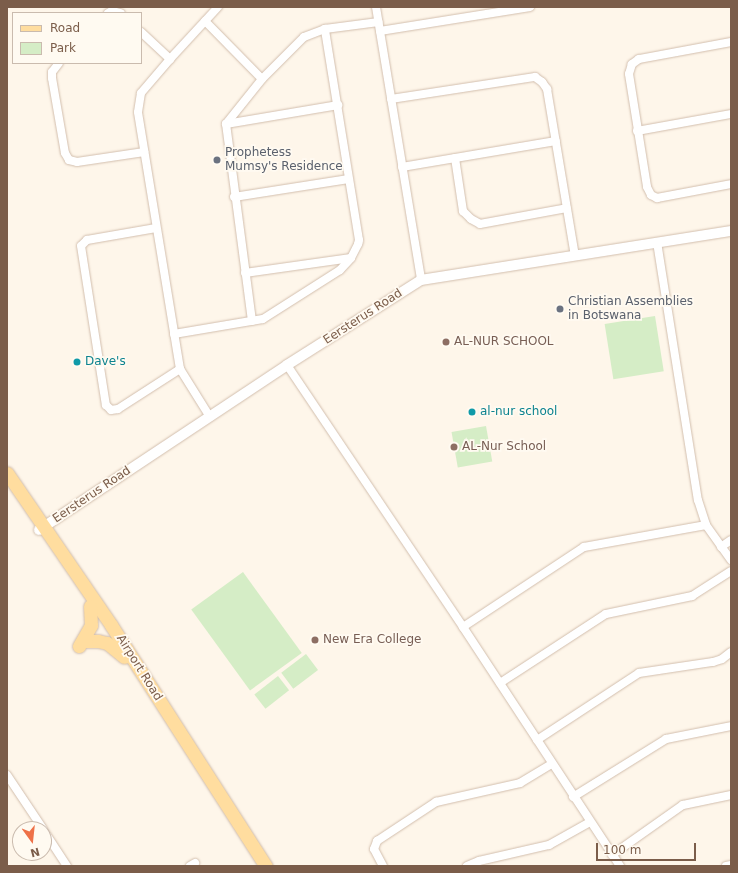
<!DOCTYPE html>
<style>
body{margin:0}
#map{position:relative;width:738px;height:873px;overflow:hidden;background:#fef6ea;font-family:"DejaVu Sans",sans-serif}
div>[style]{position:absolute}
.green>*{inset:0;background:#d5edc6;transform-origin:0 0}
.roads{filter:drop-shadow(0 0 1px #d2bead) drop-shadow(0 0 1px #d2bead)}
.minor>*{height:8px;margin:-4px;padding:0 4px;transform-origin:4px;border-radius:4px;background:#fff}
.tertiary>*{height:10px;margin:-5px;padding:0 5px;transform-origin:5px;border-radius:5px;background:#fff}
.primary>*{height:13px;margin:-6.5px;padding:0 6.5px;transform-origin:6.5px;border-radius:6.5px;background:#ffdd9f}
.dots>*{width:11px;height:11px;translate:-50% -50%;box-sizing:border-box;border:2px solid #fffaf1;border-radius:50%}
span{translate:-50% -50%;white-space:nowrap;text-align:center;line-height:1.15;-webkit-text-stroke:3.5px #fffaf1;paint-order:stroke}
.worship-label{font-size:12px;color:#5b616d}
.left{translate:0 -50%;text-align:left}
.street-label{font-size:12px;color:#7b5d4a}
.education-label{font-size:12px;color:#785e54}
.culture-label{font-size:12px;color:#0d838f}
.frame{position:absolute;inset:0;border:8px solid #7b5d4a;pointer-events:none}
.legend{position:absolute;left:12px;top:12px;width:130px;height:52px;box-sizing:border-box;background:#fffaf1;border:1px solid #cabbae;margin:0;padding:5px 7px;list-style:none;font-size:12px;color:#7b5d4a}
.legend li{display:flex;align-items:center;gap:8px;height:20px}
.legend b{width:20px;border:1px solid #cabbae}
.north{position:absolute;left:12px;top:821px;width:40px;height:40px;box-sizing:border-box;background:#fffaf1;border:1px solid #cabbae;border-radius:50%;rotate:165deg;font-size:11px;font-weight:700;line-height:16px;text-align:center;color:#7b5d4a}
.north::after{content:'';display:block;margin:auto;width:14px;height:18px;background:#ee7148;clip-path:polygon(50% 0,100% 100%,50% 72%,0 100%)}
.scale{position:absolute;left:596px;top:843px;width:100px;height:18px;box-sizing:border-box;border:2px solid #7b5d4a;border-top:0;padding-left:5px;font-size:12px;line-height:14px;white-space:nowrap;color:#7b5d4a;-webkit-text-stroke:3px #fffaf1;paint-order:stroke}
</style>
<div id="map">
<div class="green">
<i style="left:655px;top:316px;width:56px;height:51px;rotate:81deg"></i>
<i style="left:486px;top:426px;width:36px;height:35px;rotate:80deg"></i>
<i style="left:243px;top:572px;width:100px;height:64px;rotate:54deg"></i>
<i style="left:306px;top:654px;width:20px;height:31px;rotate:53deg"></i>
<i style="left:278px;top:676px;width:18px;height:30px;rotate:52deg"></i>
</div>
<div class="roads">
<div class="minor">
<i style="left:376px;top:7px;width:277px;rotate:80.6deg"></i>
<i style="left:108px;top:13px;width:4px;rotate:-27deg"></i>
<i style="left:112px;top:11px;width:9px;rotate:13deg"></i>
<i style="left:205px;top:21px;width:81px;rotate:45.5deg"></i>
<i style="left:380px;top:31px;width:152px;rotate:-9.1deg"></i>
<i style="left:141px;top:32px;width:40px;rotate:43deg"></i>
<i style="left:731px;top:42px;width:94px;rotate:169.5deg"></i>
<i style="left:639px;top:59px;width:9px;rotate:144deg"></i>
<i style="left:632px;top:64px;width:10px;rotate:107deg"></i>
<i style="left:629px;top:74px;width:114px;rotate:80.9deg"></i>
<i style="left:647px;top:187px;width:9px;rotate:63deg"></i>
<i style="left:651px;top:195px;width:7px;rotate:27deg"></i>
<i style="left:657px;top:198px;width:75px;rotate:-10.7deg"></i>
<i style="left:59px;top:63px;width:11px;rotate:128deg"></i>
<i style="left:52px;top:72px;width:6px;rotate:90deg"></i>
<i style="left:52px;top:78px;width:76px;rotate:80.2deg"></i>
<i style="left:65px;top:153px;width:8px;rotate:60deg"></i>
<i style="left:69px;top:160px;width:8px;rotate:14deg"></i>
<i style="left:77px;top:162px;width:68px;rotate:-8.5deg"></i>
<i style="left:391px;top:99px;width:146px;rotate:-8.7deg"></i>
<i style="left:535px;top:77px;width:9px;rotate:36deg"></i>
<i style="left:542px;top:82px;width:9px;rotate:54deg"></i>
<i style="left:547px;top:89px;width:169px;rotate:80.5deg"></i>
<i style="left:226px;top:124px;width:114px;rotate:-9.6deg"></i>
<i style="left:637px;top:131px;width:96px;rotate:-10.3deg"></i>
<i style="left:455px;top:158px;width:54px;rotate:81.4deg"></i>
<i style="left:463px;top:211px;width:11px;rotate:45deg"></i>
<i style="left:471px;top:219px;width:10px;rotate:29deg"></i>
<i style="left:480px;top:224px;width:88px;rotate:-10.4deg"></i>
<i style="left:402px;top:167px;width:156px;rotate:-9.6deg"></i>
<i style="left:234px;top:197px;width:116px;rotate:-8.9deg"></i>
<i style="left:156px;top:228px;width:70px;rotate:170.1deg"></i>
<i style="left:87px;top:240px;width:8px;rotate:135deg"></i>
<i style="left:81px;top:246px;width:161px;rotate:81.1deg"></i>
<i style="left:106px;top:405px;width:7px;rotate:45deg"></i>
<i style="left:111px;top:410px;width:7px;rotate:-8deg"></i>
<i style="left:118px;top:409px;width:74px;rotate:-32.8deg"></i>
<i style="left:657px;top:242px;width:261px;rotate:81deg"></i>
<i style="left:698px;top:500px;width:26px;rotate:72deg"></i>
<i style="left:706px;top:525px;width:43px;rotate:54.5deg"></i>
<i style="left:245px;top:273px;width:107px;rotate:-8.1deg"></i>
<i style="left:252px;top:321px;width:199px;rotate:-97.5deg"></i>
<i style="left:226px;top:124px;width:58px;rotate:-51.3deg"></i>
<i style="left:262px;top:79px;width:59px;rotate:-45deg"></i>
<i style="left:304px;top:37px;width:22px;rotate:-21deg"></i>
<i style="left:325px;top:29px;width:54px;rotate:-7.4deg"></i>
<i style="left:174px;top:334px;width:90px;rotate:-9.6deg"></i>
<i style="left:263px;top:319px;width:91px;rotate:-32.5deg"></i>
<i style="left:340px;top:270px;width:16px;rotate:-47deg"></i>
<i style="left:351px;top:258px;width:16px;rotate:-63deg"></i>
<i style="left:358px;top:244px;width:4px;rotate:-76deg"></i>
<i style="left:359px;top:240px;width:214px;rotate:-99.2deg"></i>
<i style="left:287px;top:365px;width:316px;rotate:56.1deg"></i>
<i style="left:463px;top:627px;width:286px;rotate:56.7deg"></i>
<i style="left:210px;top:417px;width:57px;rotate:-122deg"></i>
<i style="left:180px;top:369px;width:260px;rotate:-99.3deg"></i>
<i style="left:138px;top:112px;width:19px;rotate:-81deg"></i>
<i style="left:141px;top:93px;width:45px;rotate:-49.5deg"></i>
<i style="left:170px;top:59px;width:71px;rotate:-47.3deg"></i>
<i style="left:721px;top:547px;width:12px;rotate:-35deg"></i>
<i style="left:463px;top:627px;width:145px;rotate:-33.5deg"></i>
<i style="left:584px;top:547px;width:124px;rotate:-10.2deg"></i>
<i style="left:500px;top:683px;width:126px;rotate:-33.1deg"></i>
<i style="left:606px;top:614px;width:88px;rotate:-11.8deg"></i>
<i style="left:692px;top:596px;width:46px;rotate:-32.7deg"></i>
<i style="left:537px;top:740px;width:122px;rotate:-33.3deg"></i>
<i style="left:639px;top:673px;width:75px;rotate:-8.5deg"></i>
<i style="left:713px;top:662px;width:9px;rotate:-18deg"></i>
<i style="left:722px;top:659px;width:11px;rotate:-38deg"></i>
<i style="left:7px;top:775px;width:65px;rotate:56.3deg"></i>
<i style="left:573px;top:797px;width:110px;rotate:-31.9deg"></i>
<i style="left:666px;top:739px;width:66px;rotate:-11.3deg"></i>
<i style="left:44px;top:831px;width:42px;rotate:56.7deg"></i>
<i style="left:612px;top:855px;width:87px;rotate:-35.2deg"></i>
<i style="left:683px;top:805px;width:49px;rotate:-11.8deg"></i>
<i style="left:190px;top:866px;width:6px;rotate:-31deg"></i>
<i style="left:383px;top:866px;width:19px;rotate:-118deg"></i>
<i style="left:374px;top:849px;width:9px;rotate:-69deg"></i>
<i style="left:377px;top:841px;width:71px;rotate:-33.5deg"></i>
<i style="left:436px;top:802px;width:86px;rotate:-12.7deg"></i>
<i style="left:520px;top:783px;width:37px;rotate:-31deg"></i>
<i style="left:467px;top:866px;width:13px;rotate:-23deg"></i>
<i style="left:479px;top:861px;width:72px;rotate:-12.9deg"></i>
<i style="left:549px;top:845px;width:47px;rotate:-29.3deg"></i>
<i style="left:726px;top:866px;width:5px;rotate:-11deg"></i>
</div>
<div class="tertiary">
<i style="left:39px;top:530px;width:298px;rotate:-33.6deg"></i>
<i style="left:287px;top:365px;width:159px;rotate:-32.4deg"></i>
<i style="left:421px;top:280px;width:314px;rotate:-9deg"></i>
</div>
<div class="primary">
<i style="left:7px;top:473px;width:184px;rotate:55.6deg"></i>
<i style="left:111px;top:625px;width:287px;rotate:57.3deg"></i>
<i style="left:86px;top:641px;width:12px"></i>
<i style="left:98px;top:641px;width:9px;rotate:13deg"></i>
<i style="left:107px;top:643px;width:22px;rotate:39deg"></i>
<i style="left:79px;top:646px;width:24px;rotate:-60deg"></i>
<i style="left:91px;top:625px;width:19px;rotate:-93deg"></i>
</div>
</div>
<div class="dots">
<i style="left:217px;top:160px;background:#6b7280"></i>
<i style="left:560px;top:309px;background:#6b7280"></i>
<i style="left:446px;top:342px;background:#8d6e63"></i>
<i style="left:77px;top:362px;background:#0f9aa8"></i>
<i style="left:472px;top:412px;background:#0f9aa8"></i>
<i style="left:454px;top:447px;background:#8d6e63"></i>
<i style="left:315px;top:640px;background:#8d6e63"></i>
</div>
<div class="worship-label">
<span class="left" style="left:225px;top:160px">Prophetess<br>Mumsy's Residence</span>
<span class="left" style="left:568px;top:309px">Christian Assemblies<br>in Botswana</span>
</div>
<div class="street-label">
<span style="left:363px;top:317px;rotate:-33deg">Eersterus Road</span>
<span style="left:92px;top:495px;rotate:-34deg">Eersterus Road</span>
<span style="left:139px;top:668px;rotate:58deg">Airport Road</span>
</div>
<div class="education-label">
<span class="left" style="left:454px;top:342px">AL-NUR SCHOOL</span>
<span class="left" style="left:462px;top:447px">AL-Nur School</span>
<span class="left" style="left:323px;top:640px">New Era College</span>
</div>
<div class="culture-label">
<span class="left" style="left:85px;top:362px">Dave's</span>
<span class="left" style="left:480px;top:412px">al-nur school</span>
</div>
<div class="frame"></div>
<ul class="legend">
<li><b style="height:5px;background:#ffdd9f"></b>Road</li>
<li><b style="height:11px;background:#d5edc6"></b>Park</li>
</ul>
<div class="north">N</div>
<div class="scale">100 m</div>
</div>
